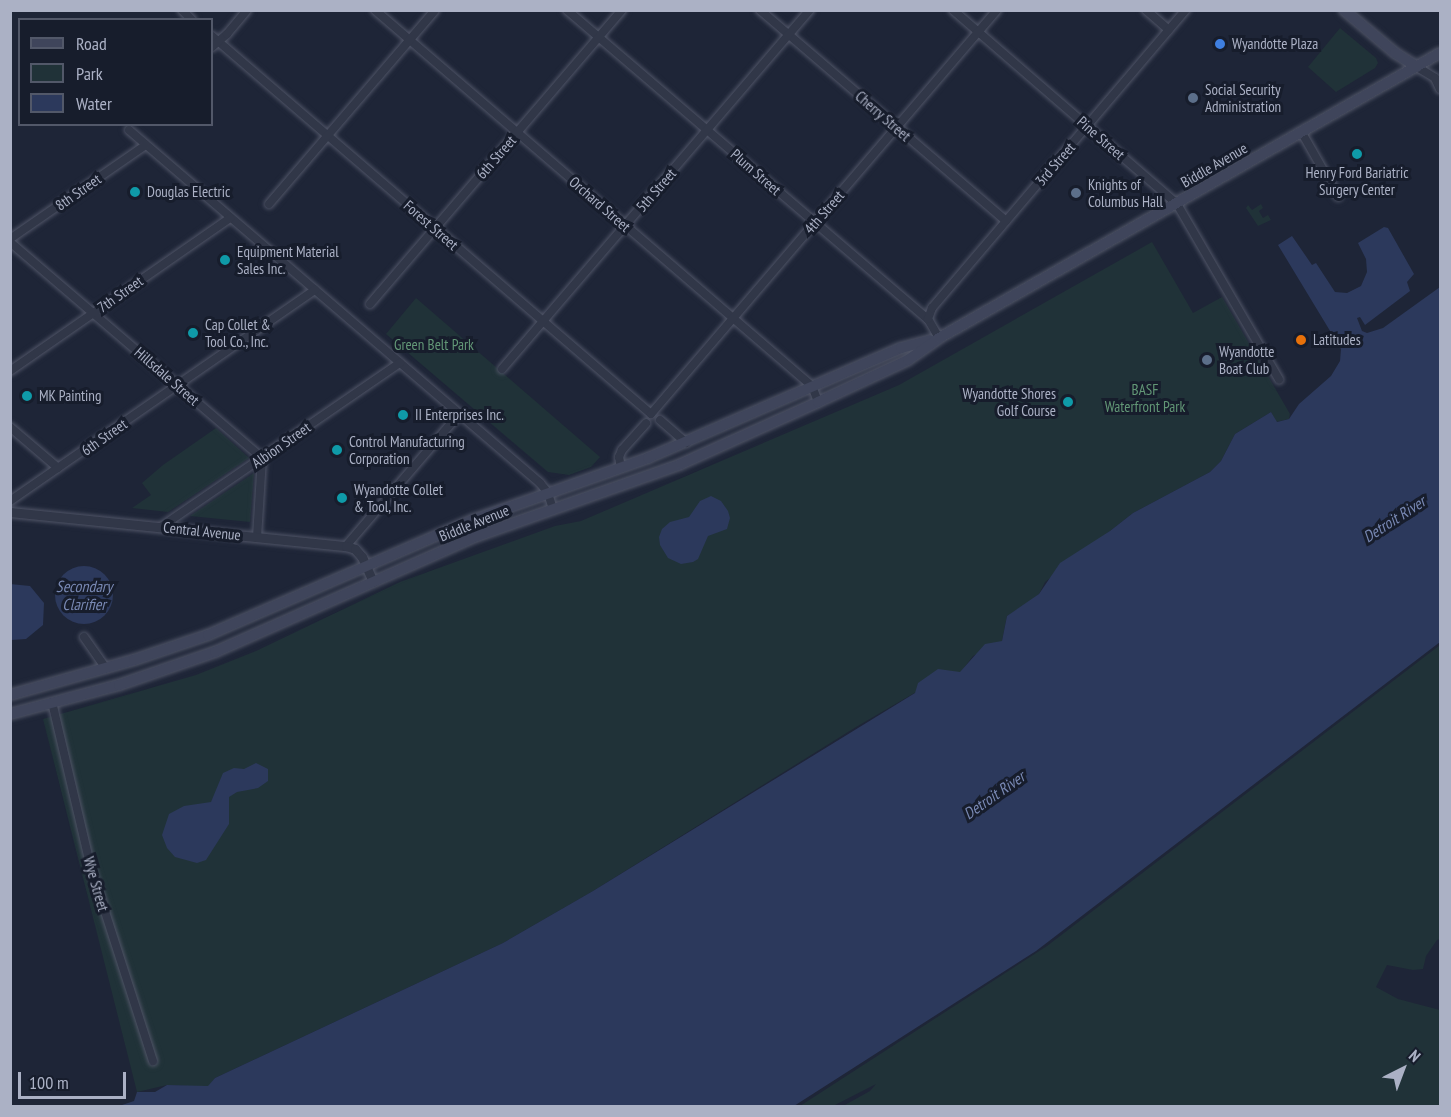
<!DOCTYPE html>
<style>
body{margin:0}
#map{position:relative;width:1451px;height:1117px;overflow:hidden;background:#1e2537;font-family:"PT Sans Narrow",sans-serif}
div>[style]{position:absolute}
.green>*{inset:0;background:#203238}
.water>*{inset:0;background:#2c395c}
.round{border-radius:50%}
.roads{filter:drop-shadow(0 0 2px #4f5466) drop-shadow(0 0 2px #4f5466)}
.minor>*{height:8px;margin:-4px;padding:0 4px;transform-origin:4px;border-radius:4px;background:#313748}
.tertiary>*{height:9px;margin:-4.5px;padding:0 4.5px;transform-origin:4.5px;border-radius:4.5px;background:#313748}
.secondary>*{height:10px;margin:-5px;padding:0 5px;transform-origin:5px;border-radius:5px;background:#3f455b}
.dots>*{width:16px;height:16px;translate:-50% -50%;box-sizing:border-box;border:3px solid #171d2c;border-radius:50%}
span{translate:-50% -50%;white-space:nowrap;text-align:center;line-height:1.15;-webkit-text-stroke:6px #171d2c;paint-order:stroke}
.poi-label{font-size:15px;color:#abb1c5}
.left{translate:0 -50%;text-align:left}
.right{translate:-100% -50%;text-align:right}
.street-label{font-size:15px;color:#abb1c5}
.park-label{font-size:15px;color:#629776}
.water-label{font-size:16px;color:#7989b4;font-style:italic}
.frame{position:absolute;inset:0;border:12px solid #abb1c5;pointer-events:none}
.legend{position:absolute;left:18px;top:18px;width:195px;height:108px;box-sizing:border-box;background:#171d2c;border:2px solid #525869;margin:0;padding:8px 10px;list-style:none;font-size:18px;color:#abb1c5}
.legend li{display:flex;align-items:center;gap:12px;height:30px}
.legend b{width:30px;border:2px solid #525869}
.north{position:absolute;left:1373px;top:1039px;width:60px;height:60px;-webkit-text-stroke:4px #171d2c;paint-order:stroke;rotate:42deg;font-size:16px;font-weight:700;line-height:24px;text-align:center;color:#abb1c5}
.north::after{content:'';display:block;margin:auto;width:21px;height:27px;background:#abb1c5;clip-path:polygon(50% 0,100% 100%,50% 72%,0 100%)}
.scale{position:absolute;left:18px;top:1072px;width:108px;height:27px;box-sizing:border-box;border:3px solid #abb1c5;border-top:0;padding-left:8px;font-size:18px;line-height:21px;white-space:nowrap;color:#abb1c5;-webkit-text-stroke:4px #171d2c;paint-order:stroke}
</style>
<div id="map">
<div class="green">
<i style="clip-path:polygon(1340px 28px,1376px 58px,1378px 63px,1375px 68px,1336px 92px,1308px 67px)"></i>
<i style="clip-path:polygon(1261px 204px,1263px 208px,1259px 211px,1260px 213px,1263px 218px,1268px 215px,1271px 220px,1258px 226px,1246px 208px,1248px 205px,1252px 210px)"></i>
<i style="clip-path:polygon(1152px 242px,1193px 313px,1222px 297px,1290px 414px,1289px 419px,1276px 422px,1271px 412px,1235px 434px,1221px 461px,1210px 472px,1133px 513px,1045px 582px,1039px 594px,1030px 602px,1007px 616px,1002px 641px,973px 656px,960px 673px,916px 692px,856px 727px,593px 891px,503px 943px,215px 1078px,208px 1087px,167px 1085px,137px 1092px,43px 719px,196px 675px,256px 651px,400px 582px,555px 526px,581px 521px,899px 385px)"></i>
<i style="clip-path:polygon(416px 298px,600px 457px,591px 467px,569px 475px,548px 472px,386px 334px)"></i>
<i style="clip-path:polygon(216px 428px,249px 458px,168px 512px,132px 508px,151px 495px,142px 483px,163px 465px)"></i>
<i style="clip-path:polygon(254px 473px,250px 522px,190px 516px)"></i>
<i style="clip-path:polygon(1440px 645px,1440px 939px,1437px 940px,1426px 956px,1423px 969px,1413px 970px,1387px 965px,1376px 987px,1398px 999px,1440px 1010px,1440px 1106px,843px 1106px,870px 1091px,876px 1084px,833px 1106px,800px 1106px,1047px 946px)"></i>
</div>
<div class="water">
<i style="clip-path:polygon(1384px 227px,1388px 228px,1414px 274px,1407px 282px,1410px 291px,1365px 325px,1360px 317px,1357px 318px,1362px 331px,1367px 333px,1383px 328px,1440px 287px,1440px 642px,1036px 951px,794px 1106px,119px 1106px,134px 1101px,137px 1092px,155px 1092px,167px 1085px,208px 1086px,215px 1078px,503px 943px,593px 891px,915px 693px,918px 683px,938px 669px,960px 672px,985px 644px,1002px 641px,1007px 616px,1039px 594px,1060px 563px,1110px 531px,1133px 513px,1210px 472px,1221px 461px,1235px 434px,1271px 412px,1277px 422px,1289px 419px,1299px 404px,1331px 376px,1340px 361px,1341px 349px,1278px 245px,1292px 236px,1312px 265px,1316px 263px,1335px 292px,1347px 293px,1361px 286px,1367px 272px,1366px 259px,1358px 243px)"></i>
<i style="clip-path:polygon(711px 496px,721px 501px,728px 511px,730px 518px,727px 529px,708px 536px,698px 559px,693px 562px,681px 564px,668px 558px,660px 545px,659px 537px,662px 529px,670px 522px,689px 517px,700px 501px)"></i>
<i class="round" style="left:55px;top:566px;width:58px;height:58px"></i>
<i style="clip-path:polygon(10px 584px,30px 586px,44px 603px,43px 625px,26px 639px,11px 640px)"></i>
<i style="clip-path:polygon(256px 763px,268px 769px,268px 781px,258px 788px,237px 792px,229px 797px,229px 824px,206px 860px,197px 863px,175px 857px,167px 848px,162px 835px,169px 814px,184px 806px,211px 802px,223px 773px,234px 768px,244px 769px)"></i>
</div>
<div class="roads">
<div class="minor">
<i style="left:182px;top:10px;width:14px;rotate:45deg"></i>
<i style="left:375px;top:10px;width:576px;rotate:40.71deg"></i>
<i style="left:812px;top:386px;width:17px;rotate:69deg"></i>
<i style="left:567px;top:10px;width:475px;rotate:40.6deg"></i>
<i style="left:928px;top:319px;width:22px;rotate:60deg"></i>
<i style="left:760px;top:10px;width:324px;rotate:40.6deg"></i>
<i style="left:953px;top:10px;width:296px;rotate:40.9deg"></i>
<i style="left:1177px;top:204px;width:203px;rotate:59.8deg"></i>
<i style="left:1146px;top:10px;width:30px;rotate:41deg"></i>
<i style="left:212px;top:36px;width:579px;rotate:40.73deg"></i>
<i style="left:651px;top:414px;width:532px;rotate:-49.42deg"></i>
<i style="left:212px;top:47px;width:20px;rotate:-41deg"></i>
<i style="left:227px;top:34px;width:31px;rotate:-50deg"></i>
<i style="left:1417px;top:67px;width:21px;rotate:31deg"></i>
<i style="left:1435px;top:78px;width:12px;rotate:66deg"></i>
<i style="left:129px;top:130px;width:542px;rotate:40.66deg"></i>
<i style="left:540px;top:483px;width:13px;rotate:51deg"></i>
<i style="left:548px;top:493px;width:17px;rotate:73deg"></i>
<i style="left:1302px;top:133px;width:73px;rotate:60.3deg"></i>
<i style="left:269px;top:204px;width:255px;rotate:-49.4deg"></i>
<i style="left:10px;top:239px;width:165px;rotate:-34.7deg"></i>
<i style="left:10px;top:242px;width:332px;rotate:40.6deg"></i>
<i style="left:262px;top:458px;width:79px;rotate:93.6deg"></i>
<i style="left:370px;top:304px;width:387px;rotate:-49.4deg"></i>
<i style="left:928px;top:319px;width:12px;rotate:-70deg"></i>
<i style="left:932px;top:308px;width:392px;rotate:-49.6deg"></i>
<i style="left:502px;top:369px;width:473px;rotate:-49.4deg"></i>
<i style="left:10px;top:371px;width:268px;rotate:-34.8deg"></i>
<i style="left:660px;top:420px;width:35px;rotate:41deg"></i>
<i style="left:10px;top:427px;width:63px;rotate:40.5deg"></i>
<i style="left:621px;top:468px;width:11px;rotate:-100deg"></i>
<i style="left:619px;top:457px;width:8px;rotate:-67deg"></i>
<i style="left:622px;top:450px;width:36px;rotate:-48deg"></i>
<i style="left:10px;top:501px;width:371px;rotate:-34.7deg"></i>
<i style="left:161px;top:527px;width:290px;rotate:-34.5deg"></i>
<i style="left:346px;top:546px;width:174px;rotate:-49.4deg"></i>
<i style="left:84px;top:637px;width:38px;rotate:55deg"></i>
<i style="left:52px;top:702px;width:171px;rotate:76.8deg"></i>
<i style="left:91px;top:868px;width:203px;rotate:72.2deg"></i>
</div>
<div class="tertiary">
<i style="left:10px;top:512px;width:338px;rotate:5.8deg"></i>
<i style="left:346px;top:546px;width:9px;rotate:18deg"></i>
<i style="left:355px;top:549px;width:11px;rotate:49deg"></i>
<i style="left:362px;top:557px;width:27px;rotate:66deg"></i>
</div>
<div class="secondary">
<i style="left:1344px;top:10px;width:67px;rotate:40.1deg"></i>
<i style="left:1395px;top:53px;width:26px;rotate:32deg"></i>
<i style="left:10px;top:695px;width:129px;rotate:-15.8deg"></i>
<i style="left:134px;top:660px;width:78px;rotate:-18.7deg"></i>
<i style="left:208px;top:635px;width:289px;rotate:-23.5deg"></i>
<i style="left:473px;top:520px;width:186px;rotate:-19.5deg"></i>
<i style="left:648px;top:458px;width:276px;rotate:-23.5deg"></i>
<i style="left:901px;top:348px;width:30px;rotate:-15deg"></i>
<i style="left:10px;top:714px;width:113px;rotate:-14.9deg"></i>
<i style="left:119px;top:685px;width:102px;rotate:-19deg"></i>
<i style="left:215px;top:652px;width:287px;rotate:-23.9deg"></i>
<i style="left:477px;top:536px;width:216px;rotate:-19.4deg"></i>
<i style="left:681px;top:464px;width:150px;rotate:-24.3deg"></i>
<i style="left:818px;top:402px;width:99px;rotate:-25deg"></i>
<i style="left:908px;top:360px;width:38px;rotate:-35deg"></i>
<i style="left:939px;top:338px;width:576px;rotate:-29.63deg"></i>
</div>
</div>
<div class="dots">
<i style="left:1220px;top:44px;background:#3f7fe0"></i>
<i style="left:1193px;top:98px;background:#5c6f8a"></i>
<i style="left:1357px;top:154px;background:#0f9aa8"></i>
<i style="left:135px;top:192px;background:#0f9aa8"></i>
<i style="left:1076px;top:193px;background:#5c6f8a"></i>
<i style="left:225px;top:260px;background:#0f9aa8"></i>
<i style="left:193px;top:333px;background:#0f9aa8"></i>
<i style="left:1301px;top:340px;background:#e8710a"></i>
<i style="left:1207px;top:360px;background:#5c6f8a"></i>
<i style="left:27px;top:396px;background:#0f9aa8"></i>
<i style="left:1068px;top:402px;background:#0f9aa8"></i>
<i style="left:403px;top:415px;background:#0f9aa8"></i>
<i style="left:337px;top:450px;background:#0f9aa8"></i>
<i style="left:342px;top:498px;background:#0f9aa8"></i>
</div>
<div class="poi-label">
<span class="left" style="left:1232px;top:44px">Wyandotte Plaza</span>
<span class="left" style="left:1205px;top:98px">Social Security<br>Administration</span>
<span style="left:1357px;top:181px">Henry Ford Bariatric<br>Surgery Center</span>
<span class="left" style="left:1088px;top:193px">Knights of<br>Columbus Hall</span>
<span class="left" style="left:147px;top:192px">Douglas Electric</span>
<span class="left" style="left:237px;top:260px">Equipment Material<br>Sales Inc.</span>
<span class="left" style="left:205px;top:333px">Cap Collet &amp;<br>Tool Co., Inc.</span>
<span class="left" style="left:1313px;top:340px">Latitudes</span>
<span class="left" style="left:1219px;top:360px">Wyandotte<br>Boat Club</span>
<span class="right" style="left:1056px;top:402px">Wyandotte Shores<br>Golf Course</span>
<span class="left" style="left:39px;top:396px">MK Painting</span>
<span class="left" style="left:415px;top:415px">II Enterprises Inc.</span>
<span class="left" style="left:349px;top:450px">Control Manufacturing<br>Corporation</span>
<span class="left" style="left:354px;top:498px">Wyandotte Collet<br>&amp; Tool, Inc.</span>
</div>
<div class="street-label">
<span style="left:883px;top:116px;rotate:41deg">Cherry Street</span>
<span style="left:1101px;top:138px;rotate:41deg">Pine Street</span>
<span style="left:496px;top:157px;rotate:-49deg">6th Street</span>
<span style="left:1055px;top:164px;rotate:-49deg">3rd Street</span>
<span style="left:1214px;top:165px;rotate:-30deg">Biddle Avenue</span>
<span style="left:756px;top:172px;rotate:41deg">Plum Street</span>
<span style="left:656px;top:190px;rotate:-49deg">5th Street</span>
<span style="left:78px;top:192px;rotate:-35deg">8th Street</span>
<span style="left:600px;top:204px;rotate:41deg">Orchard Street</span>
<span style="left:824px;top:212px;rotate:-49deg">4th Street</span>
<span style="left:431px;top:225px;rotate:41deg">Forest Street</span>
<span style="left:120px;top:294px;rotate:-35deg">7th Street</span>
<span style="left:167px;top:376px;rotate:41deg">Hillsdale Street</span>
<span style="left:104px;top:437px;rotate:-35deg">6th Street</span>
<span style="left:281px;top:445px;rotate:-35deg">Albion Street</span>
<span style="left:474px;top:523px;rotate:-22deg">Biddle Avenue</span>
<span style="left:202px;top:531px;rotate:6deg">Central Avenue</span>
<span style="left:96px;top:884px;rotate:74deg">Wye Street</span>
</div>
<div class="park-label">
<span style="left:434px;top:345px">Green Belt Park</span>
<span style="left:1145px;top:398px">BASF<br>Waterfront Park</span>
</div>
<div class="water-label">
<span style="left:1394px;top:519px;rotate:-33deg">Detroit River</span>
<span style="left:84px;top:595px">Secondary<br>Clarifier</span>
<span style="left:994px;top:795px;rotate:-35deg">Detroit River</span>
</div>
<div class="frame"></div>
<ul class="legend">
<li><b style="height:8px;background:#3f455b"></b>Road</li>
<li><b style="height:16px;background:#203238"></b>Park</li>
<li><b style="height:16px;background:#2c395c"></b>Water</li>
</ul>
<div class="north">N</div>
<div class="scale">100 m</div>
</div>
